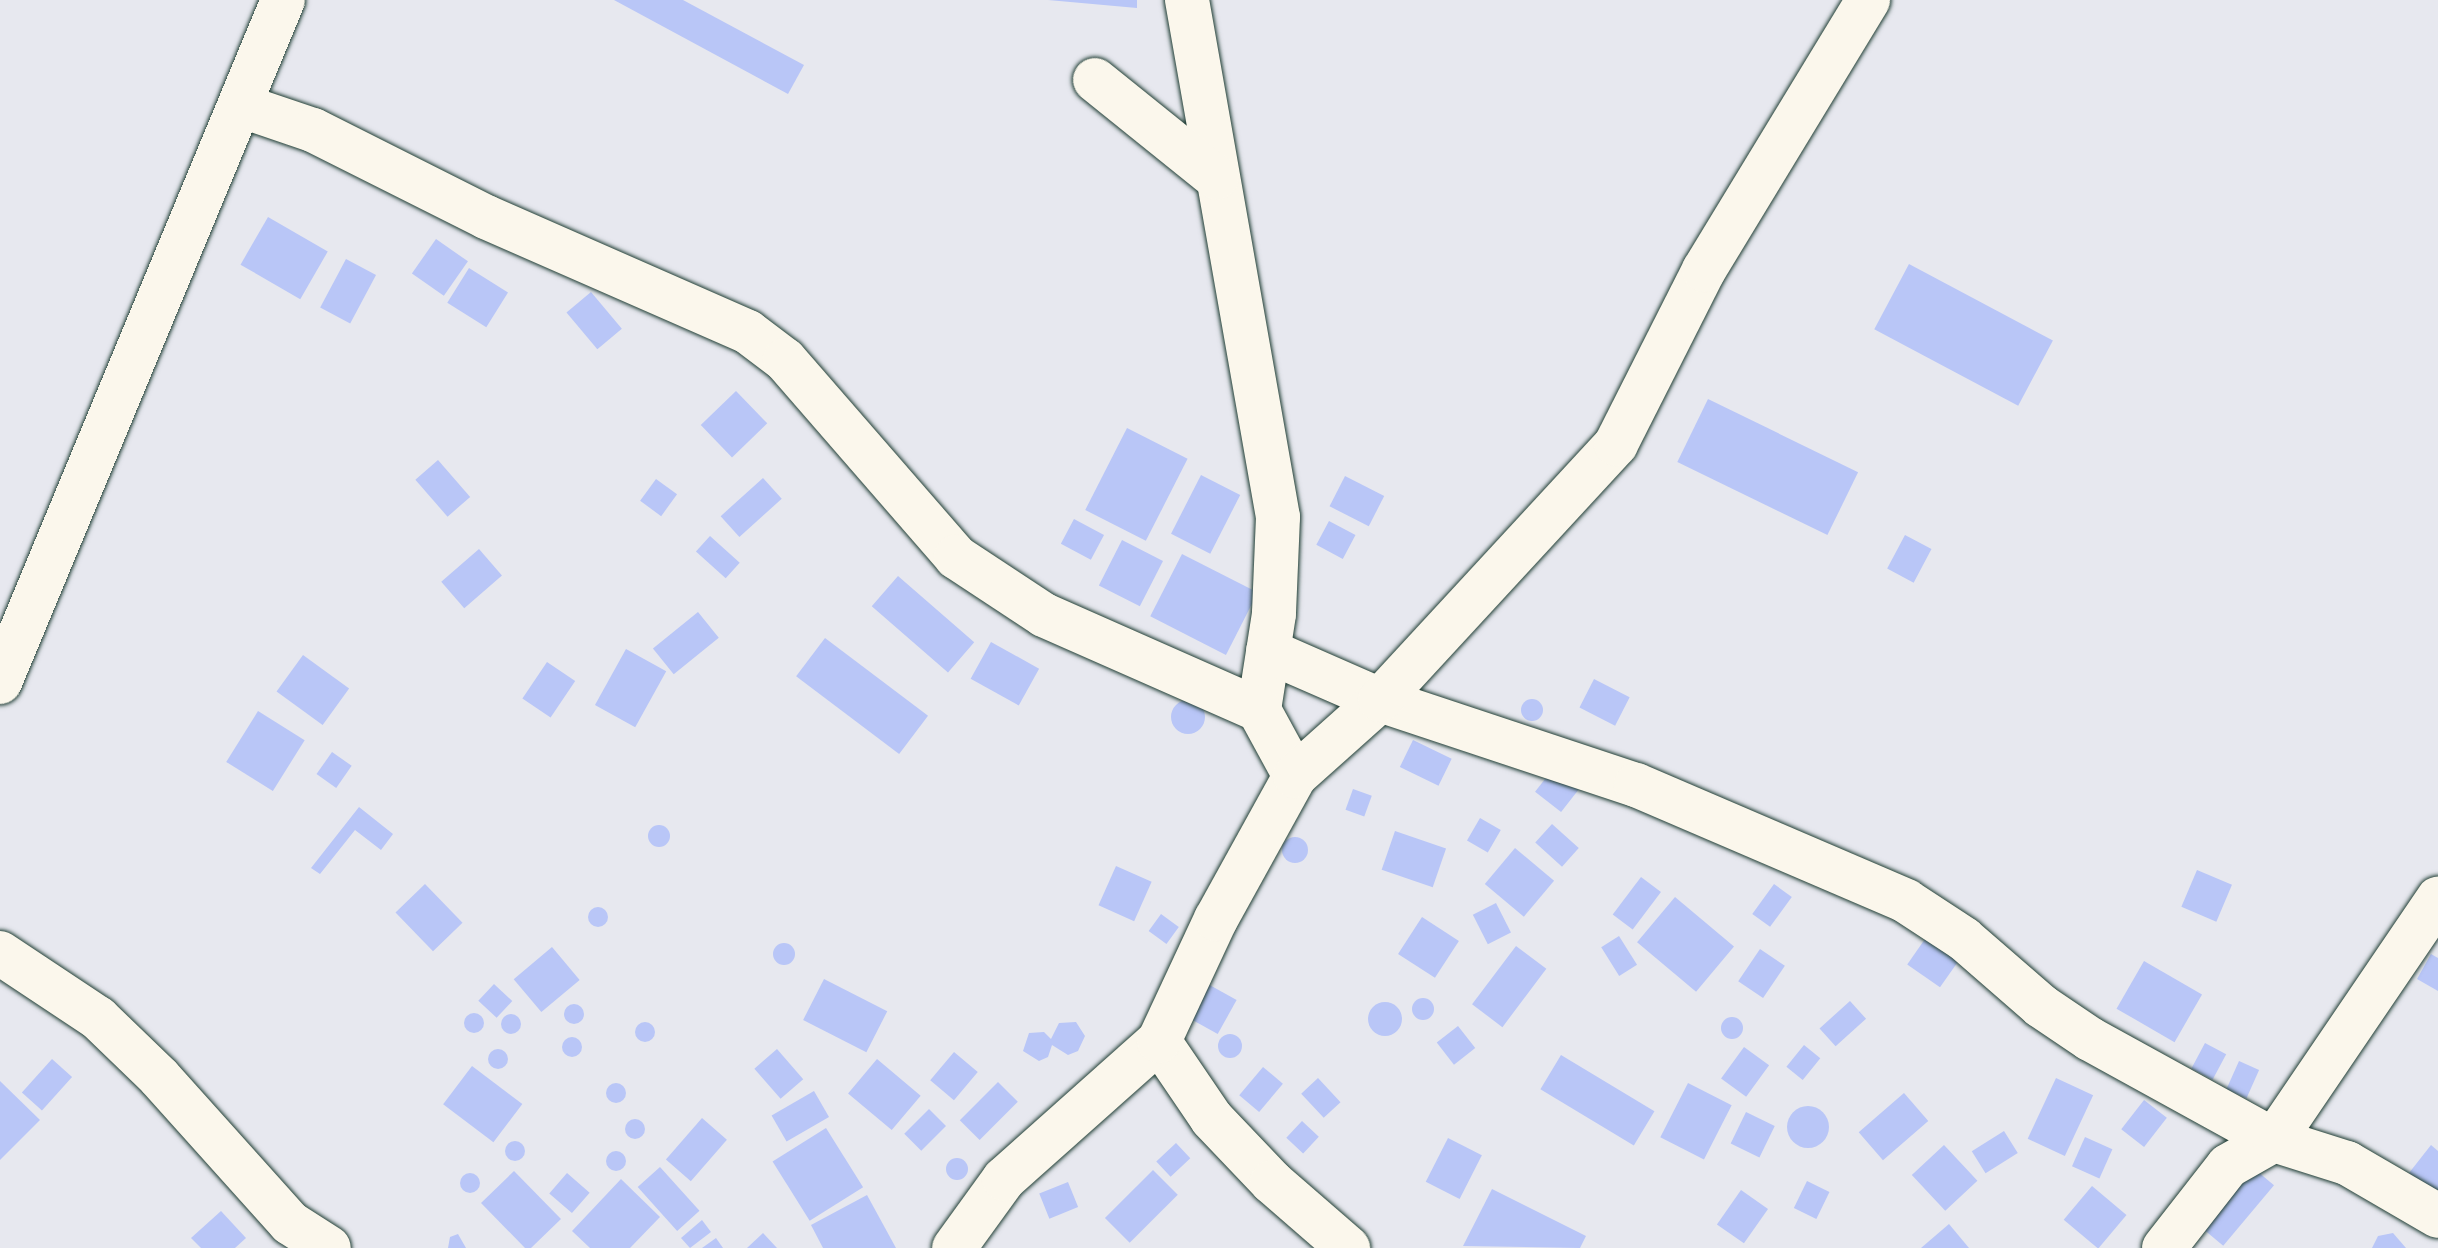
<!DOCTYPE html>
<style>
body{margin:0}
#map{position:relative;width:2438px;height:1248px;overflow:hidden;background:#e7e8ef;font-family:"Patrick Hand",sans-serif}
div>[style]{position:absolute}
.building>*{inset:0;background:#b9c6f7;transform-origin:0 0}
.round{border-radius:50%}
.roads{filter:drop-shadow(0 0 2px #1f3d34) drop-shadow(0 0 2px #1f3d34)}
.street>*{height:44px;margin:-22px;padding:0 22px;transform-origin:22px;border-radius:22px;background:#fbf7ec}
span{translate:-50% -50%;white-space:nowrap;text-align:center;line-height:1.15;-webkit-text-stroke:7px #fbf7ec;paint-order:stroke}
</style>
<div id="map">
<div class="building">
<i style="clip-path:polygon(614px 0,683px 0,804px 65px,788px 94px)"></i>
<i style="clip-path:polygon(1048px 0,1137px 0,1137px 8px)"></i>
<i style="left:268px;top:217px;width:69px;height:55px;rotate:30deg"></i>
<i style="left:436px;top:239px;width:39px;height:42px;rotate:35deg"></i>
<i style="left:346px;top:259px;width:34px;height:55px;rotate:28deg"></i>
<i style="left:1909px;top:264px;width:163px;height:74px;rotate:28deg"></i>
<i style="left:469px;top:268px;width:46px;height:41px;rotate:32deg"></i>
<i style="left:591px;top:292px;width:48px;height:32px;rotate:50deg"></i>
<i style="left:736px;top:391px;width:45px;height:49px;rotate:46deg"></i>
<i style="left:1708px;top:399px;width:167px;height:70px;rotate:26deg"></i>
<i style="left:1127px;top:428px;width:68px;height:92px;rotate:27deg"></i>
<i style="left:438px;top:460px;width:49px;height:30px;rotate:49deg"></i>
<i style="left:1201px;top:475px;width:44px;height:66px;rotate:27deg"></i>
<i style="left:1345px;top:476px;width:44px;height:34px;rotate:27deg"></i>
<i style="left:763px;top:478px;width:28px;height:57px;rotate:48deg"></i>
<i style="left:656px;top:479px;width:26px;height:27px;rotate:36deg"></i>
<i style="left:1074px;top:519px;width:34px;height:28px;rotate:28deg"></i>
<i style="left:1329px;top:521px;width:30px;height:27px;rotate:28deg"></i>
<i style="left:1905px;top:535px;width:30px;height:38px;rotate:28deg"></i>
<i style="left:710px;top:536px;width:40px;height:21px;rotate:42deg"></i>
<i style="left:1122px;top:540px;width:46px;height:51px;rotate:27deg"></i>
<i style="left:479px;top:549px;width:35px;height:50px;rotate:49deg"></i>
<i style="left:1182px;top:554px;width:85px;height:70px;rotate:27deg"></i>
<i style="left:898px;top:576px;width:101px;height:40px;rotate:41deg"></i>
<i style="left:698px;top:612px;width:33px;height:58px;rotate:51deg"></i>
<i style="left:825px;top:638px;width:129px;height:48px;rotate:37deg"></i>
<i style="left:991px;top:642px;width:55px;height:42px;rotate:29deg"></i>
<i style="left:626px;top:649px;width:46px;height:64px;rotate:29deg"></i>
<i style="left:303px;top:655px;width:57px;height:45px;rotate:36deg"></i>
<i style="left:547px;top:662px;width:34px;height:44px;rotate:34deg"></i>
<i style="left:1594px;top:679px;width:40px;height:32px;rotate:27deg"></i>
<i class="round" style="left:1521px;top:699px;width:22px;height:22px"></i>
<i class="round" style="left:1171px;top:700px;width:34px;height:34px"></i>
<i style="left:258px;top:711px;width:55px;height:60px;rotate:32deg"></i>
<i style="left:1413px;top:740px;width:43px;height:30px;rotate:26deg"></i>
<i style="left:332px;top:752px;width:24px;height:27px;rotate:35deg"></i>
<i style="left:1556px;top:765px;width:33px;height:34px;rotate:38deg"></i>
<i style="left:1353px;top:789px;width:20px;height:22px;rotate:20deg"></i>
<i style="clip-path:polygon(359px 807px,393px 834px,381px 850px,355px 830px,320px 874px,311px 868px)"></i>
<i style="left:1480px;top:818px;width:24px;height:26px;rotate:30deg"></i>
<i style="left:1552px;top:824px;width:36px;height:25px;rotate:42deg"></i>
<i class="round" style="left:648px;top:825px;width:22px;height:22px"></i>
<i style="left:1395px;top:831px;width:54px;height:41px;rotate:19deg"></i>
<i class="round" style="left:1282px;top:837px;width:26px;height:26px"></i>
<i style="left:1515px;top:848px;width:51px;height:47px;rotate:40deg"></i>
<i style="left:1116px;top:866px;width:39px;height:43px;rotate:24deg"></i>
<i style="left:2197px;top:870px;width:38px;height:40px;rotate:23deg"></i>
<i style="left:1641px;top:877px;width:25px;height:47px;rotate:37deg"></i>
<i style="left:425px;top:884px;width:54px;height:41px;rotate:46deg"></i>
<i style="left:1774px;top:884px;width:22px;height:37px;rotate:36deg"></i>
<i style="left:1675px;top:897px;width:77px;height:59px;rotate:40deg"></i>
<i style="left:1496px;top:903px;width:33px;height:26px;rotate:63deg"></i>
<i class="round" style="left:588px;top:907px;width:20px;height:20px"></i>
<i style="left:1161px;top:914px;width:22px;height:21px;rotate:36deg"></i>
<i style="left:1422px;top:917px;width:44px;height:44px;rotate:33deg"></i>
<i style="left:1619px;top:936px;width:34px;height:21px;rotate:58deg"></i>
<i style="left:1925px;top:939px;width:40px;height:31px;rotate:35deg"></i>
<i class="round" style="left:773px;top:943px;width:22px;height:22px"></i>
<i style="left:1516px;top:946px;width:38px;height:73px;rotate:37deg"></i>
<i style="left:552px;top:947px;width:43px;height:50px;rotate:50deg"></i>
<i style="left:1760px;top:949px;width:30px;height:39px;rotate:34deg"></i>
<i style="clip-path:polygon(2431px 954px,2438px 958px,2438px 991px,2417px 979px)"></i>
<i style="left:2144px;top:961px;width:67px;height:55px;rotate:30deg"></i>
<i style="left:824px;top:979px;width:71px;height:46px;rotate:27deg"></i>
<i style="left:1206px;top:983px;width:35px;height:39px;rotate:29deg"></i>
<i style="left:494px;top:984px;width:25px;height:23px;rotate:43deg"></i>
<i class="round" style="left:1412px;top:998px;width:22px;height:22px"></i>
<i style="left:1850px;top:1001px;width:24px;height:41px;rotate:48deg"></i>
<i class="round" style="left:1368px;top:1002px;width:34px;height:34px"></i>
<i class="round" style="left:564px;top:1004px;width:20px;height:20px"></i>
<i class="round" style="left:464px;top:1013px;width:20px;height:20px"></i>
<i class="round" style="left:501px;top:1014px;width:20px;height:20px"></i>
<i class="round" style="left:1721px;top:1017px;width:22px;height:22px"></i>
<i style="clip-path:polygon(1076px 1022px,1085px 1036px,1078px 1051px,1068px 1055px,1052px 1045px,1048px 1057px,1039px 1061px,1023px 1051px,1029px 1033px,1044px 1032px,1051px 1039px,1059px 1023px)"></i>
<i class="round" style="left:635px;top:1022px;width:20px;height:20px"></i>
<i style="left:1458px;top:1026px;width:28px;height:27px;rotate:52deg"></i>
<i class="round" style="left:1218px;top:1034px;width:24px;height:24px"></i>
<i class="round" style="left:562px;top:1037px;width:20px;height:20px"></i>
<i style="left:2205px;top:1043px;width:24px;height:29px;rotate:28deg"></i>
<i style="left:1804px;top:1045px;width:21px;height:28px;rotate:39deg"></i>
<i style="left:1744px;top:1047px;width:31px;height:39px;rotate:36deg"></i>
<i style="left:777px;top:1049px;width:40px;height:30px;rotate:49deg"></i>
<i class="round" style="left:488px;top:1049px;width:20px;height:20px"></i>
<i style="left:954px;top:1052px;width:31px;height:37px;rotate:40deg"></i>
<i style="left:1561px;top:1055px;width:109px;height:40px;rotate:31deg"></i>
<i style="left:52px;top:1059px;width:27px;height:45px;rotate:42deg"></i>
<i style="left:877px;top:1059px;width:57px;height:45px;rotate:40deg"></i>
<i style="left:2239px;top:1061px;width:22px;height:31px;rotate:24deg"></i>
<i style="left:472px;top:1066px;width:63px;height:48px;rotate:37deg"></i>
<i style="left:1263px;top:1067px;width:26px;height:37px;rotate:40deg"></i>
<i style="left:1318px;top:1078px;width:33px;height:23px;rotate:47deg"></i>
<i style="left:2056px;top:1078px;width:41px;height:67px;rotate:25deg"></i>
<i style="clip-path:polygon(0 1081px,40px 1120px,0 1160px)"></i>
<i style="left:998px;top:1082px;width:28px;height:54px;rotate:45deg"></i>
<i style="left:1688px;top:1083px;width:49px;height:61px;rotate:27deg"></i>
<i class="round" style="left:606px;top:1083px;width:20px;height:20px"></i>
<i style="left:814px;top:1091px;width:30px;height:49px;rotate:60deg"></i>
<i style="left:1904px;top:1093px;width:37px;height:60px;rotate:49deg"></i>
<i style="left:2144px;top:1100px;width:29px;height:37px;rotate:38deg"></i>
<i class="round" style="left:1787px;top:1106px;width:42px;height:42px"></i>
<i style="left:929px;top:1109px;width:24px;height:35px;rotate:45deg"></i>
<i style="left:1746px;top:1112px;width:32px;height:35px;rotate:26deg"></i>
<i style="left:702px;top:1118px;width:33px;height:55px;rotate:41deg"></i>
<i class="round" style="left:625px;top:1119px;width:20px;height:20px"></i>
<i style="left:1302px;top:1121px;width:23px;height:23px;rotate:43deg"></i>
<i style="left:826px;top:1128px;width:70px;height:63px;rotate:58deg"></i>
<i style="left:2004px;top:1131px;width:26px;height:38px;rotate:58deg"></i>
<i style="left:2085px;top:1137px;width:30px;height:32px;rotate:24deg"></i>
<i style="left:1448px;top:1138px;width:38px;height:49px;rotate:27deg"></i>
<i class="round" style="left:505px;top:1141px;width:20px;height:20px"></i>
<i style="left:1176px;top:1143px;width:21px;height:27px;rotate:47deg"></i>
<i style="left:1944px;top:1145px;width:49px;height:44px;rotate:47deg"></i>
<i style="clip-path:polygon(2431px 1145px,2438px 1151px,2438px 1196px,2409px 1173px)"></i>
<i class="round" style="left:606px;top:1151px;width:20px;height:20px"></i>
<i class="round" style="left:946px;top:1158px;width:22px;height:22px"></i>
<i style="left:2251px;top:1166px;width:30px;height:79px;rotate:40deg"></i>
<i style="left:660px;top:1167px;width:59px;height:30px;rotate:48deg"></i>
<i style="left:1153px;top:1170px;width:35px;height:68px;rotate:45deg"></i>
<i style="clip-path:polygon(514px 1171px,561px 1219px,531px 1248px,525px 1248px,481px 1203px)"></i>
<i style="left:567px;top:1173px;width:30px;height:27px;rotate:41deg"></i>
<i class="round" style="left:460px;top:1173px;width:20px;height:20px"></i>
<i style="clip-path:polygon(621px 1179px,660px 1217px,630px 1248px,590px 1248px,572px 1231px)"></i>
<i style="left:1807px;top:1181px;width:25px;height:30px;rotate:26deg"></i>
<i style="left:1068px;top:1182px;width:27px;height:31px;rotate:68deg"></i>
<i style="left:2092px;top:1186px;width:45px;height:44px;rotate:40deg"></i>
<i style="clip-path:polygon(1492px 1189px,1586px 1236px,1580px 1248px,1463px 1246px)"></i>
<i style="left:1741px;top:1190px;width:33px;height:42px;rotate:35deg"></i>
<i style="clip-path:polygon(867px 1195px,896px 1248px,823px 1248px,811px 1225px)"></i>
<i style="clip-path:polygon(221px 1211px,246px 1238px,235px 1248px,201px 1248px,191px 1238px)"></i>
<i style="clip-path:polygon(702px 1220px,711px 1232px,690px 1248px,681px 1238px)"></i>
<i style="clip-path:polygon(1949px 1224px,1969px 1248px,1921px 1248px)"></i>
<i style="clip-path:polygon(763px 1233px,777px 1248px,747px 1248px)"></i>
<i style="clip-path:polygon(2393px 1233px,2406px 1248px,2372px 1248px,2378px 1236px)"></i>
<i style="clip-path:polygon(458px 1234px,466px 1248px,448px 1248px,450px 1237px)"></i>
<i style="clip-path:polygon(716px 1238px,723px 1248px,702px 1248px)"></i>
</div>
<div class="roads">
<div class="street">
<i style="left:1187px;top:0;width:525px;rotate:80.02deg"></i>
<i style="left:1278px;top:517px;width:97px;rotate:92.4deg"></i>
<i style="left:1274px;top:614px;width:97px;rotate:98.9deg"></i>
<i style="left:1259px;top:710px;width:75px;rotate:61.4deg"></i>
<i style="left:1095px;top:80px;width:156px;rotate:38.8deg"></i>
<i style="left:242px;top:106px;width:75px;rotate:18.7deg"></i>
<i style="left:313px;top:130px;width:194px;rotate:26.7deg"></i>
<i style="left:486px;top:217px;width:286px;rotate:23.7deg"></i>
<i style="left:748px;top:332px;width:46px;rotate:37.1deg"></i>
<i style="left:785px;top:360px;width:261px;rotate:49deg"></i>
<i style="left:956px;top:557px;width:105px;rotate:33.4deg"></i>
<i style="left:1044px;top:615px;width:235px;rotate:23.8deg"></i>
<i style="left:1268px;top:651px;width:122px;rotate:23.6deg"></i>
<i style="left:1380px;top:700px;width:270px;rotate:18.4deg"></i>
<i style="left:1636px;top:785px;width:294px;rotate:23.2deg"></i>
<i style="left:1906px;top:901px;width:69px;rotate:33.2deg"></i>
<i style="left:1964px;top:939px;width:102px;rotate:41deg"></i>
<i style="left:2041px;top:1006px;width:59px;rotate:34deg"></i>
<i style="left:2090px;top:1039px;width:210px;rotate:28.8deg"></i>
<i style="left:2274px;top:1140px;width:77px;rotate:17.5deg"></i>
<i style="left:2347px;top:1163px;width:105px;rotate:30.2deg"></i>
<i style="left:0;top:682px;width:738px;rotate:-67.46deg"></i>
<i style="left:0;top:953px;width:118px;rotate:33.6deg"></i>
<i style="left:98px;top:1018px;width:85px;rotate:44deg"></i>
<i style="left:159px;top:1077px;width:196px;rotate:48.1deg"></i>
<i style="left:290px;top:1223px;width:46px;rotate:32.7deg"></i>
<i style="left:1159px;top:1041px;width:94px;rotate:55.8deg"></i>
<i style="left:1212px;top:1119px;width:87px;rotate:46.4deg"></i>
<i style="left:1272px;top:1182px;width:101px;rotate:41deg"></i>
<i style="left:954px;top:1248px;width:85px;rotate:-54.1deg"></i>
<i style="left:1004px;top:1179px;width:208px;rotate:-41.7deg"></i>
<i style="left:1159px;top:1041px;width:135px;rotate:-65deg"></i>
<i style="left:1216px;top:919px;width:163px;rotate:-61.1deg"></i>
<i style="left:1295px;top:776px;width:114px;rotate:-41.8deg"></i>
<i style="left:1380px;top:700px;width:348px;rotate:-47.3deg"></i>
<i style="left:1616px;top:444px;width:195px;rotate:-63.2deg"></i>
<i style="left:1704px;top:270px;width:316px;rotate:-58.7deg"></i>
<i style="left:2164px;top:1248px;width:104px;rotate:-52deg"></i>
<i style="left:2228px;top:1166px;width:53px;rotate:-29.5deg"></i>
<i style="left:2274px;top:1140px;width:292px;rotate:-55.8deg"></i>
</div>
</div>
</div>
